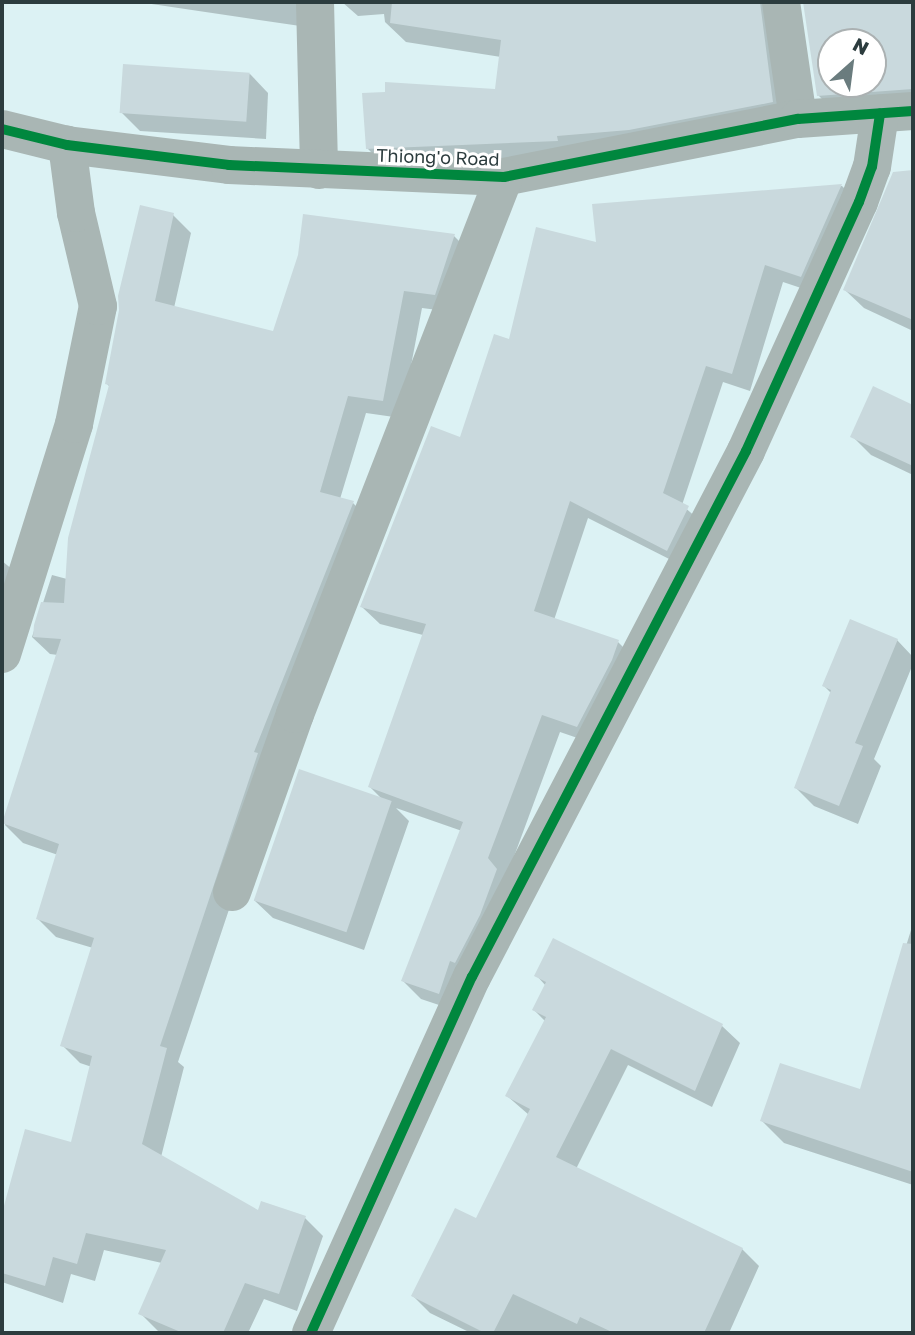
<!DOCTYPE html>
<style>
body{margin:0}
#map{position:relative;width:915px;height:1335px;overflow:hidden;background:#dcf2f4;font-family:"Golos Text",sans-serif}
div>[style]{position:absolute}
.shadow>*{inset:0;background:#0003}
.building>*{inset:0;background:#c9d9dd;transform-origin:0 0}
.minor>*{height:38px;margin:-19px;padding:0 19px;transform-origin:19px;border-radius:19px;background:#a9b6b4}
.cycleway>*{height:10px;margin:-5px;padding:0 5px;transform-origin:5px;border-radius:5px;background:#00873e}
span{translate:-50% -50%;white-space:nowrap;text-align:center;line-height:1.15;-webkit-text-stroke:6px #fff;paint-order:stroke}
.street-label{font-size:18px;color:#2c3c3e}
.frame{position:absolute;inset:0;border:4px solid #2c3c3e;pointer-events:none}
.north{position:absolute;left:817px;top:28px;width:70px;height:70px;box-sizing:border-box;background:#fff;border:2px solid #abb1b2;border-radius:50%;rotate:28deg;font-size:19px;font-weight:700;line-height:28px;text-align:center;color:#2c3c3e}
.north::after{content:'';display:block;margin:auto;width:24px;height:32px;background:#6a7c7e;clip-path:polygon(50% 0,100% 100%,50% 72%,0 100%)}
</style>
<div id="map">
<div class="shadow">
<i style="clip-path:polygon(138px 2px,333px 2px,314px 28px)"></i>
<i style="clip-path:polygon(342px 2px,797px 2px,793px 122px,650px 150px,388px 169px,367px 148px,497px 91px,501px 57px,406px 42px,385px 22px,384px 14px,358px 16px)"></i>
<i style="clip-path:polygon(evenodd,805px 2px,913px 2px,913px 111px,839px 116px,818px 95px,805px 2px,831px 42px,873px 42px,873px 84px,831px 84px,831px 42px)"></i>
<i style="clip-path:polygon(250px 74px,268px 93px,266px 139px,140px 131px,121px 112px)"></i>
<i style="clip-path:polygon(913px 172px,913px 331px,864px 308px,845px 290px,894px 174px)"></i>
<i style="clip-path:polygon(842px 186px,859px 203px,819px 294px,783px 282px,750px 391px,723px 382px,682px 505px,706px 526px,685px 567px,588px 518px,554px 620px,618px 642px,636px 660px,595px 744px,560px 732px,457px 1011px,421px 999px,403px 981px,462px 831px,396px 808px,409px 821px,364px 950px,273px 918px,254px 900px,383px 800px,370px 787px,423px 635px,380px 624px,362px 607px,461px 439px,510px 341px,598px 244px,594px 206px)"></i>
<i style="clip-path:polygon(173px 215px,191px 233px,174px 308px,274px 333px,454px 236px,472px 254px,453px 312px,422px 308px,401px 418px,366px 413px,340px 499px,353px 503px,371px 521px,275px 772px,178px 1062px,184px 1067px,161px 1157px,259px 1212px,305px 1218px,323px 1236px,297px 1311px,264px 1299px,248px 1333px,158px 1331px,140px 1313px,162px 1263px,104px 1250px,95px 1281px,71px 1274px,63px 1303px,2px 1282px,2px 1219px,26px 1131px,72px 1144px,92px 1067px,80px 1063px,62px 1045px,93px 948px,56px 937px,38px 919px,58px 855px,23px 843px,5px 825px,58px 655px,50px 654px,32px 637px,52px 575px,67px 579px,110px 387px,106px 383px)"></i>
<i style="clip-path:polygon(874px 389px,913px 407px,913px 475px,871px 455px,852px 436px)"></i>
<i style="clip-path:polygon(2px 561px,23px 578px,2px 644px)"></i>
<i style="clip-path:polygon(897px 640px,913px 657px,913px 664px,874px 759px,881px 766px,858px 824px,814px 806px,796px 788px,832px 694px,824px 686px)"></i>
<i style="clip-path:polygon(911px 930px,913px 931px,913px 1185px,784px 1143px,762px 1121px,861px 1092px)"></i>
<i style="clip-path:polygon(536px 975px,722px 1026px,740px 1043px,712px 1107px,628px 1065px,576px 1169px,742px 1249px,759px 1266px,729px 1333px,471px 1333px,430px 1313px,413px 1296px,476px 1220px,529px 1115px,507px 1096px,545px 1021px,534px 1010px,546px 986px)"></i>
</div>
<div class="building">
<i style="clip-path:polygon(392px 2px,760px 2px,773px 102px,629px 130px,557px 136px,558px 141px,366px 149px,362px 93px,385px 92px,385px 82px,495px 89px,501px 40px,390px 23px)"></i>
<i style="clip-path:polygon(evenodd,803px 2px,913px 2px,913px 89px,817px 96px,803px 2px,831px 42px,873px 42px,873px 84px,831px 84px,831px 42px)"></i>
<i style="left:123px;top:64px;width:127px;height:49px;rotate:4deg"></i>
<i style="clip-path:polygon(913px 170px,913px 320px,843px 290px,893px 172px)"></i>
<i style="clip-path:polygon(842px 184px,801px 277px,765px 265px,732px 374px,706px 366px,663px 493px,689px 506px,667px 551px,570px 501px,534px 611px,619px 640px,612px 660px,577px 727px,542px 715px,488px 858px,497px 869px,480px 915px,455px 963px,450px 961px,439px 994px,401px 981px,463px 822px,368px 787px,426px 624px,360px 607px,431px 426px,460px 437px,494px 334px,509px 339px,536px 227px,596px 242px,592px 204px)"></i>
<i style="clip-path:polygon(140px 205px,174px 213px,155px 301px,273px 331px,298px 255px,303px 214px,455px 234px,435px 295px,404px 291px,383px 401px,348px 396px,320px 492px,354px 501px,254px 752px,258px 753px,160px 1046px,167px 1048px,142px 1144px,258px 1210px,261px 1201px,306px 1216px,279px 1294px,245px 1283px,223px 1333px,183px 1333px,138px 1314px,166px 1250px,86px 1233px,77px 1264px,53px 1257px,45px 1286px,2px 1273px,2px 1213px,25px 1129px,71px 1142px,92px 1056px,60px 1046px,94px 938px,36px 919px,59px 844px,2px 823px,61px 639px,33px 637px,34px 625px,41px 602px,64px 603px,68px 538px,109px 385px,105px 384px,119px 310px,118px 296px)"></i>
<i style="clip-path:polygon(873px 386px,913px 405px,913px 466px,850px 437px)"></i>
<i style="clip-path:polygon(850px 619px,898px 639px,855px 743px,863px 746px,839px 806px,794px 788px,831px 690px,822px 686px)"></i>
<i style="left:299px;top:769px;width:98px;height:139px;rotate:19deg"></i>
<i style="clip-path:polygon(553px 938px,723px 1024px,695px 1091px,611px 1049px,556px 1157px,743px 1248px,704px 1333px,614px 1333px,580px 1317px,577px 1324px,513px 1294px,493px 1333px,485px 1333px,411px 1296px,455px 1208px,476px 1218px,530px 1109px,505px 1096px,546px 1017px,532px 1010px,546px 982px,534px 976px)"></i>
<i style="clip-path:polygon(903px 943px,913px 944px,913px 1172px,760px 1121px,780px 1063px,860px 1089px)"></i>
</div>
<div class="minor">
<i style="left:315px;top:2px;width:168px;rotate:88.6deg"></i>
<i style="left:781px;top:2px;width:118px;rotate:81.7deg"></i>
<i style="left:2px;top:129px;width:67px;rotate:13.8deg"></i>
<i style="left:67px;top:145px;width:163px;rotate:7deg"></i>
<i style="left:229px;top:165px;width:275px;rotate:2.5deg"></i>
<i style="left:504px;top:177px;width:300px;rotate:-11.2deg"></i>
<i style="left:798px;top:119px;width:115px;rotate:-4deg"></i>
<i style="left:2px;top:654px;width:241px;rotate:-72.6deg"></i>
<i style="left:74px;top:424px;width:120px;rotate:-78.5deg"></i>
<i style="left:98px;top:306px;width:96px;rotate:-103.3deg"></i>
<i style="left:76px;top:213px;width:69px;rotate:-97.5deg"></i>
<i style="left:232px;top:892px;width:189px;rotate:-70.5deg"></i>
<i style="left:295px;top:714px;width:576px;rotate:-68.73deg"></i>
<i style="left:311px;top:1333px;width:391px;rotate:-65.7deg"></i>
<i style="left:472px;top:977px;width:593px;rotate:-62.48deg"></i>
<i style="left:746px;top:451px;width:273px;rotate:-65.6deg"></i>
<i style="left:859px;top:202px;width:37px;rotate:-70deg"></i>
<i style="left:872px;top:167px;width:54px;rotate:-81.4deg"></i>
</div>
<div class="cycleway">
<i style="left:2px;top:129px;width:67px;rotate:13.8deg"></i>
<i style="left:67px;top:145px;width:163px;rotate:7deg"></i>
<i style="left:229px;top:165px;width:275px;rotate:2.5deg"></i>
<i style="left:504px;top:177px;width:300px;rotate:-11.2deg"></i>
<i style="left:798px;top:119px;width:115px;rotate:-4deg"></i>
<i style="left:311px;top:1333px;width:391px;rotate:-65.7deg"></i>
<i style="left:472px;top:977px;width:593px;rotate:-62.48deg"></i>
<i style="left:746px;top:451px;width:273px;rotate:-65.6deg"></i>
<i style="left:859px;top:202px;width:37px;rotate:-70deg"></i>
<i style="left:872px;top:167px;width:54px;rotate:-81.4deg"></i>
</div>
<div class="street-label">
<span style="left:438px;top:157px;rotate:2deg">Thiong'o Road</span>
</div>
<div class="frame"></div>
<div class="north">N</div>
</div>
